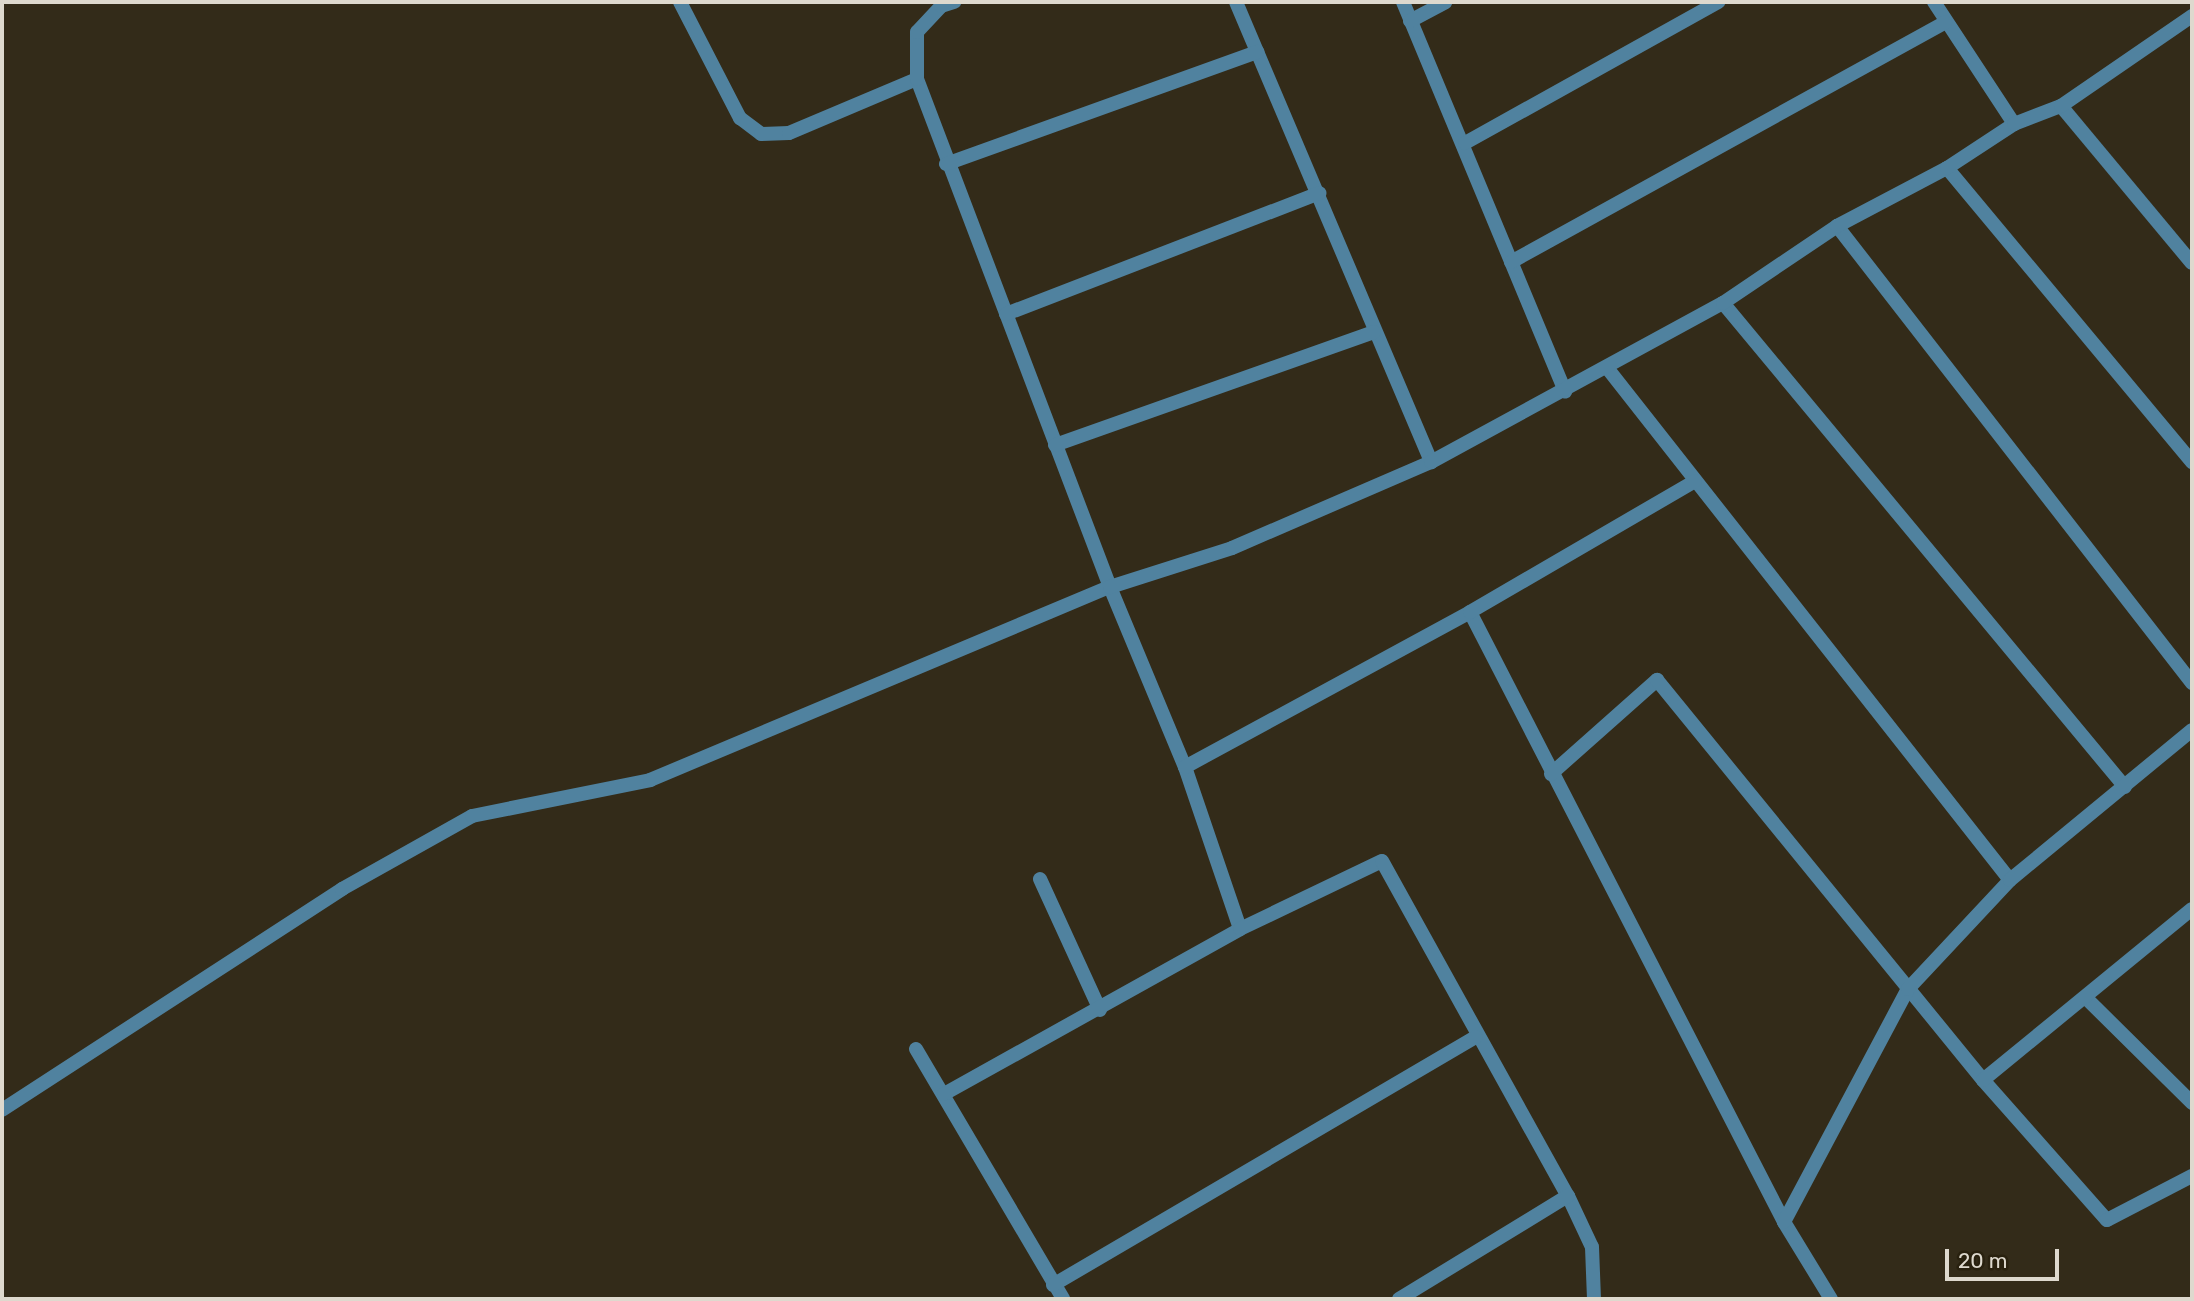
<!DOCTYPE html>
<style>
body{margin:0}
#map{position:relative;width:2194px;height:1301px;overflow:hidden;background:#332b19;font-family:Rubik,sans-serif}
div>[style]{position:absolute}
.minor>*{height:14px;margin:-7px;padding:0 7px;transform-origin:7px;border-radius:7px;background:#50829f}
span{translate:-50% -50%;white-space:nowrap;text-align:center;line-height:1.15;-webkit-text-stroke:5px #29210f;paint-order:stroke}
.frame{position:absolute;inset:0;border:4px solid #ded9ce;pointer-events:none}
.scale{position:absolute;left:1945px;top:1249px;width:114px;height:32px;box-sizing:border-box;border:4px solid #ded9ce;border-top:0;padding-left:9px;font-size:21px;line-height:24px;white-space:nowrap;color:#ded9ce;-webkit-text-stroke:5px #29210f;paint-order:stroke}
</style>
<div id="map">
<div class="minor">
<i style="left:680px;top:2px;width:131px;rotate:62.7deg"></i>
<i style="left:740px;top:118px;width:26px;rotate:37deg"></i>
<i style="left:761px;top:134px;width:28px;rotate:-2deg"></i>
<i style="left:789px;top:133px;width:139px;rotate:-22.9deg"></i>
<i style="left:917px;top:79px;width:543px;rotate:69.2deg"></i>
<i style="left:1110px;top:587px;width:195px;rotate:67.4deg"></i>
<i style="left:1185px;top:767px;width:171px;rotate:71.2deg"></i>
<i style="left:1236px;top:2px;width:500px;rotate:67deg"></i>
<i style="left:1403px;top:2px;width:422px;rotate:67.4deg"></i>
<i style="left:1934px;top:2px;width:146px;rotate:56.7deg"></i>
<i style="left:1410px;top:21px;width:40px;rotate:-28deg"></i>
<i style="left:917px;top:79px;width:47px;rotate:-90deg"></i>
<i style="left:917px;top:32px;width:35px;rotate:-47deg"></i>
<i style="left:941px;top:6px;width:14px;rotate:-17deg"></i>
<i style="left:2061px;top:106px;width:204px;rotate:50.2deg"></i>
<i style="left:1465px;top:143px;width:290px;rotate:-29.1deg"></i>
<i style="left:946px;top:164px;width:331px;rotate:-19.8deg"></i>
<i style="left:1947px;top:168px;width:383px;rotate:50.2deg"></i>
<i style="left:1837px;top:226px;width:579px;rotate:52.16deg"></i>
<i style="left:1511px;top:262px;width:496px;rotate:-28.9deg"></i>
<i style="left:1723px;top:303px;width:629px;rotate:50.29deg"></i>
<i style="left:1006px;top:314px;width:336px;rotate:-21.1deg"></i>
<i style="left:1608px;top:369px;width:650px;rotate:51.81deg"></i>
<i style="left:1055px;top:445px;width:338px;rotate:-19.5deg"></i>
<i style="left:1470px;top:612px;width:686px;rotate:62.76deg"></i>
<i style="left:1784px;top:1222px;width:90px;rotate:58.6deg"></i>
<i style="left:1185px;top:767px;width:324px;rotate:-28.5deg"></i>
<i style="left:1470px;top:612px;width:260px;rotate:-30.2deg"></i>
<i style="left:1551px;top:774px;width:142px;rotate:-41.6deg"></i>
<i style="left:1657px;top:680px;width:516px;rotate:50.82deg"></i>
<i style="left:1983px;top:1080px;width:187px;rotate:48.5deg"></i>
<i style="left:2107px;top:1220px;width:96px;rotate:-27.4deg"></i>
<i style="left:1040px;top:879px;width:144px;rotate:65.4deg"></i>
<i style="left:2087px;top:999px;width:148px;rotate:44.7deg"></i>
<i style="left:916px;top:1049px;width:290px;rotate:59.5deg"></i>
<i style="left:1983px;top:1080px;width:270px;rotate:-39.3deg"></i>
<i style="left:944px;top:1094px;width:339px;rotate:-29.1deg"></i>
<i style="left:1240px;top:929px;width:157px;rotate:-25.6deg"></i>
<i style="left:1382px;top:861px;width:383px;rotate:61deg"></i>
<i style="left:1568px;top:1196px;width:56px;rotate:64.8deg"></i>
<i style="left:1592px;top:1247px;width:52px;rotate:87.8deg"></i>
<i style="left:2px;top:1110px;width:406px;rotate:-33deg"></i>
<i style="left:342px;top:889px;width:149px;rotate:-29.3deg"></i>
<i style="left:472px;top:816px;width:182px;rotate:-11.4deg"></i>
<i style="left:650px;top:780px;width:499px;rotate:-22.8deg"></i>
<i style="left:1110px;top:587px;width:128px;rotate:-17.7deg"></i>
<i style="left:1232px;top:548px;width:217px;rotate:-23.4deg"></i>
<i style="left:1431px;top:462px;width:332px;rotate:-28.6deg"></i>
<i style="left:1723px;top:303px;width:138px;rotate:-34deg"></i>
<i style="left:1837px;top:226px;width:124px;rotate:-27.8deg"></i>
<i style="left:1947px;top:168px;width:80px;rotate:-33.3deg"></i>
<i style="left:2014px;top:124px;width:50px;rotate:-21deg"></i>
<i style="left:2061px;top:106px;width:159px;rotate:-34.5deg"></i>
<i style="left:1784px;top:1222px;width:264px;rotate:-62deg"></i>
<i style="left:1908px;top:989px;width:149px;rotate:-46.9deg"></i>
<i style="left:2010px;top:880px;width:236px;rotate:-39.5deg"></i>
<i style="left:1053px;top:1285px;width:490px;rotate:-30.4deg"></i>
<i style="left:1399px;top:1299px;width:198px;rotate:-31.4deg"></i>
</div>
<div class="frame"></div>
<div class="scale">20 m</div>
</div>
